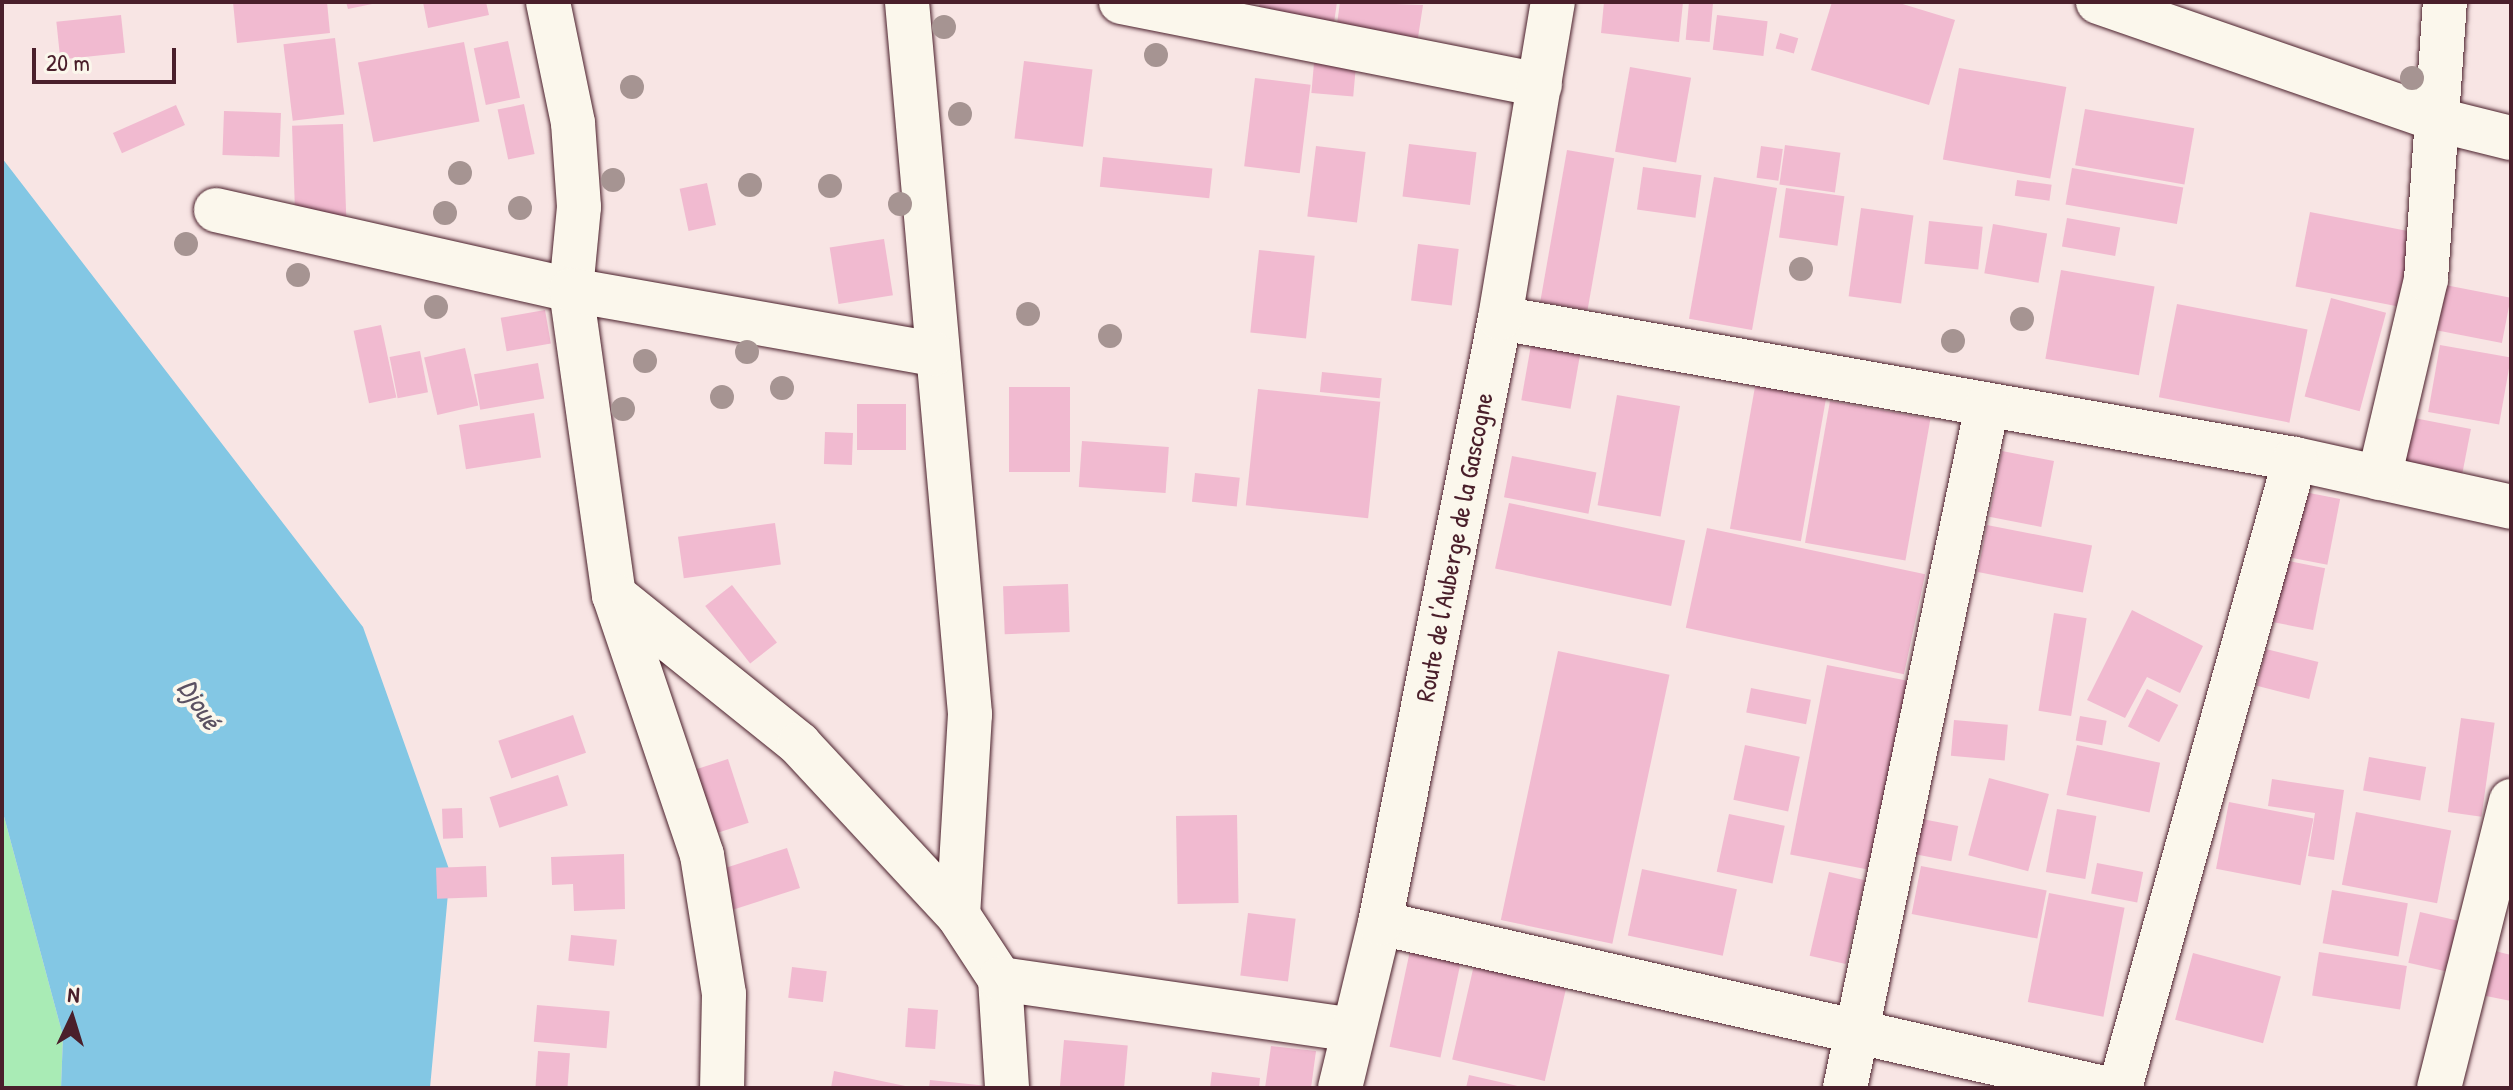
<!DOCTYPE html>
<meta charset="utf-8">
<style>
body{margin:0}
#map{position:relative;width:2513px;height:1090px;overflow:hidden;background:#f8e5e4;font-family:"Patrick Hand",sans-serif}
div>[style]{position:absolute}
.green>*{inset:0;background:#a9ebb5}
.water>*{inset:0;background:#83c7e4}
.building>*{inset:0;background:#f1bad0;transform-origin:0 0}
.roads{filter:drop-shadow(0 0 2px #4a1f2b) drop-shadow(0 0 2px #4a1f2b)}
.minor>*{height:44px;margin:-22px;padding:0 22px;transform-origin:22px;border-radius:22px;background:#fbf7ec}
.trees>*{width:24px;height:24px;margin:-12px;border-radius:50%;background:#a69492}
span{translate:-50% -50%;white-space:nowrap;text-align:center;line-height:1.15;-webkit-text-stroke:8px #fbf7ec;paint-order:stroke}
.street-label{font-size:26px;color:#4a1f2b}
.water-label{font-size:28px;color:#5b5162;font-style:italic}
.frame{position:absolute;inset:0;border:4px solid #4a1f2b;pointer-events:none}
.north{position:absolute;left:32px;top:978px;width:80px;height:80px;-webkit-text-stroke:6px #fbf7ec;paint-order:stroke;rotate:4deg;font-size:22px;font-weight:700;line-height:32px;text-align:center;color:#4a1f2b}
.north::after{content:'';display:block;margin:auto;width:28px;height:36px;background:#4a1f2b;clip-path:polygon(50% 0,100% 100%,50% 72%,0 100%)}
.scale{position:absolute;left:32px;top:48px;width:144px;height:36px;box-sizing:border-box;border:4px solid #4a1f2b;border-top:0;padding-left:10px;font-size:24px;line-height:28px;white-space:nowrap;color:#4a1f2b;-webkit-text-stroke:6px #fbf7ec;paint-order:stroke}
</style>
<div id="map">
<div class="green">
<i style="clip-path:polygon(2px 809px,63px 1036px,61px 1088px,2px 1088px)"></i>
</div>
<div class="water">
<i style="clip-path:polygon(2px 158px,363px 627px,450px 872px,430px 1088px,61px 1088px,63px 1036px,2px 809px)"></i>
</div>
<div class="building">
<i style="clip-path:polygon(233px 2px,327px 2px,330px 33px,237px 43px)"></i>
<i style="clip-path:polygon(346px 2px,377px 2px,377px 3px,348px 9px)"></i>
<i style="clip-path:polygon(423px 2px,486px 2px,489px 15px,428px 28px)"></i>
<i style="clip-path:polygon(1260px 2px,1337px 2px,1334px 23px,1258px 13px)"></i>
<i style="clip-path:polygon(1340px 2px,1423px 5px,1417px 44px,1336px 32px)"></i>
<i style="clip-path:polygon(1604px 2px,1683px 2px,1679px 42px,1601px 33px)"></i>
<i style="left:1689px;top:2px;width:24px;height:38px;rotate:5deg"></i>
<i style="clip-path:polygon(1832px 2px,1896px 2px,1955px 20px,1929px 105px,1811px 70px)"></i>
<i style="left:121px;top:15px;width:38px;height:65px;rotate:84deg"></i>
<i style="left:1717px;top:15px;width:51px;height:35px;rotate:7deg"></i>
<i style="left:1780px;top:33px;width:19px;height:16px;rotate:16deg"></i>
<i style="left:335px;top:38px;width:77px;height:52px;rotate:83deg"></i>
<i style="left:508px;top:41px;width:58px;height:35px;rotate:78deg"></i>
<i style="left:464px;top:42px;width:81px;height:108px;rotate:79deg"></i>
<i style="left:1024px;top:61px;width:69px;height:78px;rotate:7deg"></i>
<i style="left:1314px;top:63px;width:42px;height:30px;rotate:5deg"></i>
<i style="left:1630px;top:67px;width:62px;height:86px;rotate:10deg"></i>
<i style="left:1959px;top:68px;width:109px;height:93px;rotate:10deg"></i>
<i style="left:1255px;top:78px;width:56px;height:89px;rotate:7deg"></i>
<i style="left:524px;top:104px;width:51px;height:27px;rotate:78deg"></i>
<i style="left:176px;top:105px;width:22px;height:69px;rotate:66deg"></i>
<i style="left:2085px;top:109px;width:111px;height:57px;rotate:10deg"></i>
<i style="left:224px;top:111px;width:57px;height:44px;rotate:2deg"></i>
<i style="left:343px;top:124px;width:97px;height:51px;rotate:88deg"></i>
<i style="left:1409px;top:144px;width:68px;height:53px;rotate:7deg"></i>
<i style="left:1785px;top:145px;width:56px;height:40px;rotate:8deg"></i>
<i style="left:1316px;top:146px;width:50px;height:71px;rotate:7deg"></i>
<i style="left:1761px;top:146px;width:22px;height:32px;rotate:8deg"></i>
<i style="left:1567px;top:150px;width:48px;height:154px;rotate:10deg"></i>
<i style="left:1103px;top:157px;width:110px;height:30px;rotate:6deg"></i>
<i style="left:1643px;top:167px;width:59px;height:43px;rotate:8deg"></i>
<i style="left:2072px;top:168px;width:113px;height:37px;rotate:10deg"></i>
<i style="left:1714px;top:177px;width:64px;height:144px;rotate:10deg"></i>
<i style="left:2017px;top:180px;width:35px;height:16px;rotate:8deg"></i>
<i style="left:707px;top:183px;width:43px;height:28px;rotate:78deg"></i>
<i style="left:1786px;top:188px;width:59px;height:50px;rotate:8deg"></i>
<i style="left:1861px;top:208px;width:53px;height:89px;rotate:8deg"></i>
<i style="left:2310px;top:212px;width:110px;height:76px;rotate:11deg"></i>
<i style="left:2067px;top:218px;width:54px;height:29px;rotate:10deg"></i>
<i style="left:1929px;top:221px;width:54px;height:43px;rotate:6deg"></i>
<i style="left:1993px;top:224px;width:55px;height:50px;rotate:10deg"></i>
<i style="left:884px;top:239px;width:57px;height:55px;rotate:81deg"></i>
<i style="left:1418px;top:244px;width:41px;height:57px;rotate:7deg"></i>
<i style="left:1259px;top:250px;width:56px;height:83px;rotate:6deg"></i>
<i style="left:2061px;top:270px;width:95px;height:90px;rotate:10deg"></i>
<i style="left:2440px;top:284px;width:72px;height:46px;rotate:11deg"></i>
<i style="left:2331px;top:298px;width:57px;height:102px;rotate:15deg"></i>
<i style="left:2177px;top:304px;width:133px;height:95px;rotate:11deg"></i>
<i style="left:545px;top:310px;width:34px;height:45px;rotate:80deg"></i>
<i style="left:381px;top:325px;width:74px;height:28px;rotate:78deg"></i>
<i style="left:1531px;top:345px;width:50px;height:56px;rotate:10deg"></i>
<i style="left:2440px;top:345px;width:72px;height:68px;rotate:10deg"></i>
<i style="left:465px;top:348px;width:59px;height:42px;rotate:77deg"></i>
<i style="left:420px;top:351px;width:42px;height:31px;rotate:79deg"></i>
<i style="left:538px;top:363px;width:36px;height:65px;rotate:80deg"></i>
<i style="left:1322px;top:372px;width:60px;height:20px;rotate:6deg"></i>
<i style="left:1756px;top:381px;width:72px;height:150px;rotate:10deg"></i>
<i style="left:1009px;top:387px;width:61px;height:85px"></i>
<i style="left:1258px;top:389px;width:123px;height:117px;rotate:6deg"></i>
<i style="left:1617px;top:395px;width:64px;height:112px;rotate:10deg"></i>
<i style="left:1830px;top:401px;width:102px;height:144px;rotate:10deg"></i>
<i style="left:857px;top:404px;width:49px;height:46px"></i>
<i style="left:534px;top:413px;width:45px;height:76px;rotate:81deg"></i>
<i style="left:2414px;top:418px;width:58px;height:49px;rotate:11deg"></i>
<i style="left:825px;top:432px;width:28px;height:32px;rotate:2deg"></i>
<i style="left:1082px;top:441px;width:87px;height:46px;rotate:4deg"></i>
<i style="left:2002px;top:451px;width:53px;height:67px;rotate:11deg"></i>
<i style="left:1512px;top:456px;width:86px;height:42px;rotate:11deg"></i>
<i style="left:1195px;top:473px;width:45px;height:29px;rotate:6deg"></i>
<i style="left:2294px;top:490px;width:47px;height:67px;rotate:11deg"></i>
<i style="left:1509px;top:503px;width:180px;height:67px;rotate:12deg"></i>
<i style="left:775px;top:523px;width:42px;height:98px;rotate:82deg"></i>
<i style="left:1987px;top:525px;width:107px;height:48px;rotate:11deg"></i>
<i style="left:1707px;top:528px;width:223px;height:102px;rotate:12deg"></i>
<i style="left:2278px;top:559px;width:48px;height:63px;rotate:11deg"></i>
<i style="left:1068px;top:584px;width:48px;height:65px;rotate:88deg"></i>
<i style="left:732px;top:585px;width:73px;height:34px;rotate:52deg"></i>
<i style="clip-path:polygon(2132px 610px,2203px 646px,2180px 693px,2147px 677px,2125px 718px,2087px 700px)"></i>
<i style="left:2054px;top:613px;width:33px;height:99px;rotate:9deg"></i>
<i style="left:2266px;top:649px;width:54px;height:38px;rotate:14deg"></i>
<i style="left:1558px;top:651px;width:114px;height:275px;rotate:12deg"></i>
<i style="left:1827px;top:665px;width:82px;height:193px;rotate:11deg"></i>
<i style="left:1751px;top:688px;width:61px;height:25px;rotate:11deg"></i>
<i style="left:2147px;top:689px;width:35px;height:42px;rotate:27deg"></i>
<i style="left:573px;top:715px;width:40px;height:79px;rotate:71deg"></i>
<i style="left:2080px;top:716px;width:27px;height:25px;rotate:10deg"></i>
<i style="left:2461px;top:718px;width:34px;height:95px;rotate:8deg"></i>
<i style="left:1954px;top:720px;width:54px;height:36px;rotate:5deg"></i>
<i style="left:1745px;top:745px;width:56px;height:56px;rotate:12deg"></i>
<i style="left:2077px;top:745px;width:85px;height:51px;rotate:12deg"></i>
<i style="left:2369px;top:757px;width:58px;height:34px;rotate:10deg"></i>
<i style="left:728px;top:759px;width:67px;height:44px;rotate:72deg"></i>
<i style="left:558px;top:775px;width:32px;height:72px;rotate:72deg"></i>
<i style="left:1989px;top:778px;width:62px;height:80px;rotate:15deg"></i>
<i style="clip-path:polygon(2272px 779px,2344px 790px,2334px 860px,2308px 856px,2315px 813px,2268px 806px)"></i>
<i style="left:2229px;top:802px;width:86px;height:68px;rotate:11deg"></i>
<i style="left:462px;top:808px;width:30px;height:20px;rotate:88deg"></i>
<i style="left:2057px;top:809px;width:40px;height:64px;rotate:10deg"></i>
<i style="left:2356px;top:812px;width:97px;height:74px;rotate:11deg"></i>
<i style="left:1729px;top:814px;width:57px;height:59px;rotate:12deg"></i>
<i style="left:1237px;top:815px;width:88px;height:61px;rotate:89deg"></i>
<i style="left:1917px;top:818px;width:42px;height:36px;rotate:11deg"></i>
<i style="left:787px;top:848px;width:42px;height:82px;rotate:72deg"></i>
<i style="clip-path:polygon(624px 854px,625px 909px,574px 911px,573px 884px,552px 885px,551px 857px)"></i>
<i style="left:2097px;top:863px;width:47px;height:31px;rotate:11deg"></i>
<i style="left:486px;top:866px;width:31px;height:50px;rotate:88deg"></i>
<i style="left:1921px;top:866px;width:128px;height:49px;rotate:11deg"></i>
<i style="left:1642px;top:869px;width:97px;height:68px;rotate:12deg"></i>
<i style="left:1829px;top:872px;width:37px;height:86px;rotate:13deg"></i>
<i style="left:2332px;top:890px;width:77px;height:54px;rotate:10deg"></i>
<i style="left:2049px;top:893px;width:77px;height:111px;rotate:11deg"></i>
<i style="left:2420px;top:912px;width:46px;height:52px;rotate:13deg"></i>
<i style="left:1248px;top:913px;width:48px;height:63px;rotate:7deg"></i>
<i style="left:571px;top:935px;width:46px;height:26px;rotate:6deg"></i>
<i style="left:1411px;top:946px;width:52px;height:103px;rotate:12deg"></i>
<i style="clip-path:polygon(2495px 951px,2511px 955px,2511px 1001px,2486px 996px)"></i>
<i style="left:2319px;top:952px;width:89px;height:44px;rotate:9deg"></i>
<i style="left:2193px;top:953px;width:91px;height:69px;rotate:15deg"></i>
<i style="left:1474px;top:965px;width:95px;height:97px;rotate:13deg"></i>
<i style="left:792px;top:967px;width:35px;height:31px;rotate:7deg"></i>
<i style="left:537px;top:1005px;width:73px;height:37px;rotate:5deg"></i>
<i style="left:908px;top:1008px;width:30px;height:39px;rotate:4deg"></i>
<i style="left:1064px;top:1040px;width:64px;height:48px;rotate:5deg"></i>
<i style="clip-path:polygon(1271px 1046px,1316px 1051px,1311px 1088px,1265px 1088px)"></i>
<i style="left:538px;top:1051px;width:32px;height:37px;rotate:4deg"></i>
<i style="clip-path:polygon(834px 1071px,910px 1087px,910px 1088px,831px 1088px)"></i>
<i style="clip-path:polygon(1212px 1072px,1260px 1078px,1259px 1088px,1210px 1088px)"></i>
<i style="clip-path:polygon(1469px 1075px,1522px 1087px,1522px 1088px,1466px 1088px)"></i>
<i style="clip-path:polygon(930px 1080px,988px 1086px,988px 1088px,929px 1088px)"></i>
</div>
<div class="roads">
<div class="minor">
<i style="left:548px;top:2px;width:124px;rotate:78.3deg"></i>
<i style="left:573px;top:123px;width:84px;rotate:85.9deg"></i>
<i style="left:579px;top:207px;width:83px;rotate:95.5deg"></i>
<i style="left:571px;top:290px;width:308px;rotate:82deg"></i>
<i style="left:614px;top:595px;width:238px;rotate:38.8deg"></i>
<i style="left:799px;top:744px;width:233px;rotate:47.1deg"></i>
<i style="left:958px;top:915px;width:77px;rotate:56.7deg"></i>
<i style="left:1000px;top:979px;width:109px;rotate:86.3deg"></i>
<i style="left:907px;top:2px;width:715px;rotate:84.94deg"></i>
<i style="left:970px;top:714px;width:201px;rotate:93.4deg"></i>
<i style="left:1121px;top:2px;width:427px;rotate:11.2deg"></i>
<i style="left:2098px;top:2px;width:360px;rotate:19.1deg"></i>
<i style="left:2438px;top:120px;width:75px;rotate:13.9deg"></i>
<i style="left:216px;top:210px;width:364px;rotate:12.7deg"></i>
<i style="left:571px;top:290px;width:368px;rotate:10deg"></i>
<i style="left:1500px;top:318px;width:807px;rotate:10.06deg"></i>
<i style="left:2295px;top:459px;width:221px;rotate:12.5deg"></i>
<i style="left:2379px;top:478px;width:204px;rotate:-76.7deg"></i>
<i style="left:2426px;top:279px;width:278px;rotate:-86.1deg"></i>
<i style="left:614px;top:595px;width:274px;rotate:71.3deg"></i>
<i style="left:702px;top:855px;width:141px;rotate:81deg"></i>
<i style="left:724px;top:994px;width:94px;rotate:91.2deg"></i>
<i style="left:1380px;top:923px;width:743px;rotate:12.84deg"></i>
<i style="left:1000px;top:979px;width:357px;rotate:8.2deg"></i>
<i style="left:1340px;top:1088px;width:170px;rotate:-76.4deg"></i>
<i style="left:1380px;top:923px;width:617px;rotate:-78.78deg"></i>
<i style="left:1500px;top:318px;width:320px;rotate:-80.5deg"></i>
<i style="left:1845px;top:1088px;width:697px;rotate:-78.24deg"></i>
<i style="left:2120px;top:1088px;width:653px;rotate:-74.45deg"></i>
<i style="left:2439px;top:1088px;width:296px;rotate:-75.9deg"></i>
</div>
</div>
<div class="trees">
<i style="left:944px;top:27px"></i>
<i style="left:1156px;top:55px"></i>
<i style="left:2412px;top:78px"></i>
<i style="left:632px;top:87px"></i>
<i style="left:960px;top:114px"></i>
<i style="left:460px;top:173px"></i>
<i style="left:613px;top:180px"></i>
<i style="left:750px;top:185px"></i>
<i style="left:830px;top:186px"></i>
<i style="left:900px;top:204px"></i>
<i style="left:520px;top:208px"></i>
<i style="left:445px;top:213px"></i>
<i style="left:186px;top:244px"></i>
<i style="left:1801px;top:269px"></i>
<i style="left:298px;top:275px"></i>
<i style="left:436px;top:307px"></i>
<i style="left:1028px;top:314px"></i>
<i style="left:2022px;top:319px"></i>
<i style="left:1110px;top:336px"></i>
<i style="left:1953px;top:341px"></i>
<i style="left:747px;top:352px"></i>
<i style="left:645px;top:361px"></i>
<i style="left:782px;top:388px"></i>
<i style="left:722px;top:397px"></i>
<i style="left:623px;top:409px"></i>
</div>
<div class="street-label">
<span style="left:1454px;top:547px;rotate:-79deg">Route de l'Auberge de la Gascogne</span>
</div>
<div class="water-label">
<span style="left:200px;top:704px;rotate:56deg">Djoué</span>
</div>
<div class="frame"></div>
<div class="north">N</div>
<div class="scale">20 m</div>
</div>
